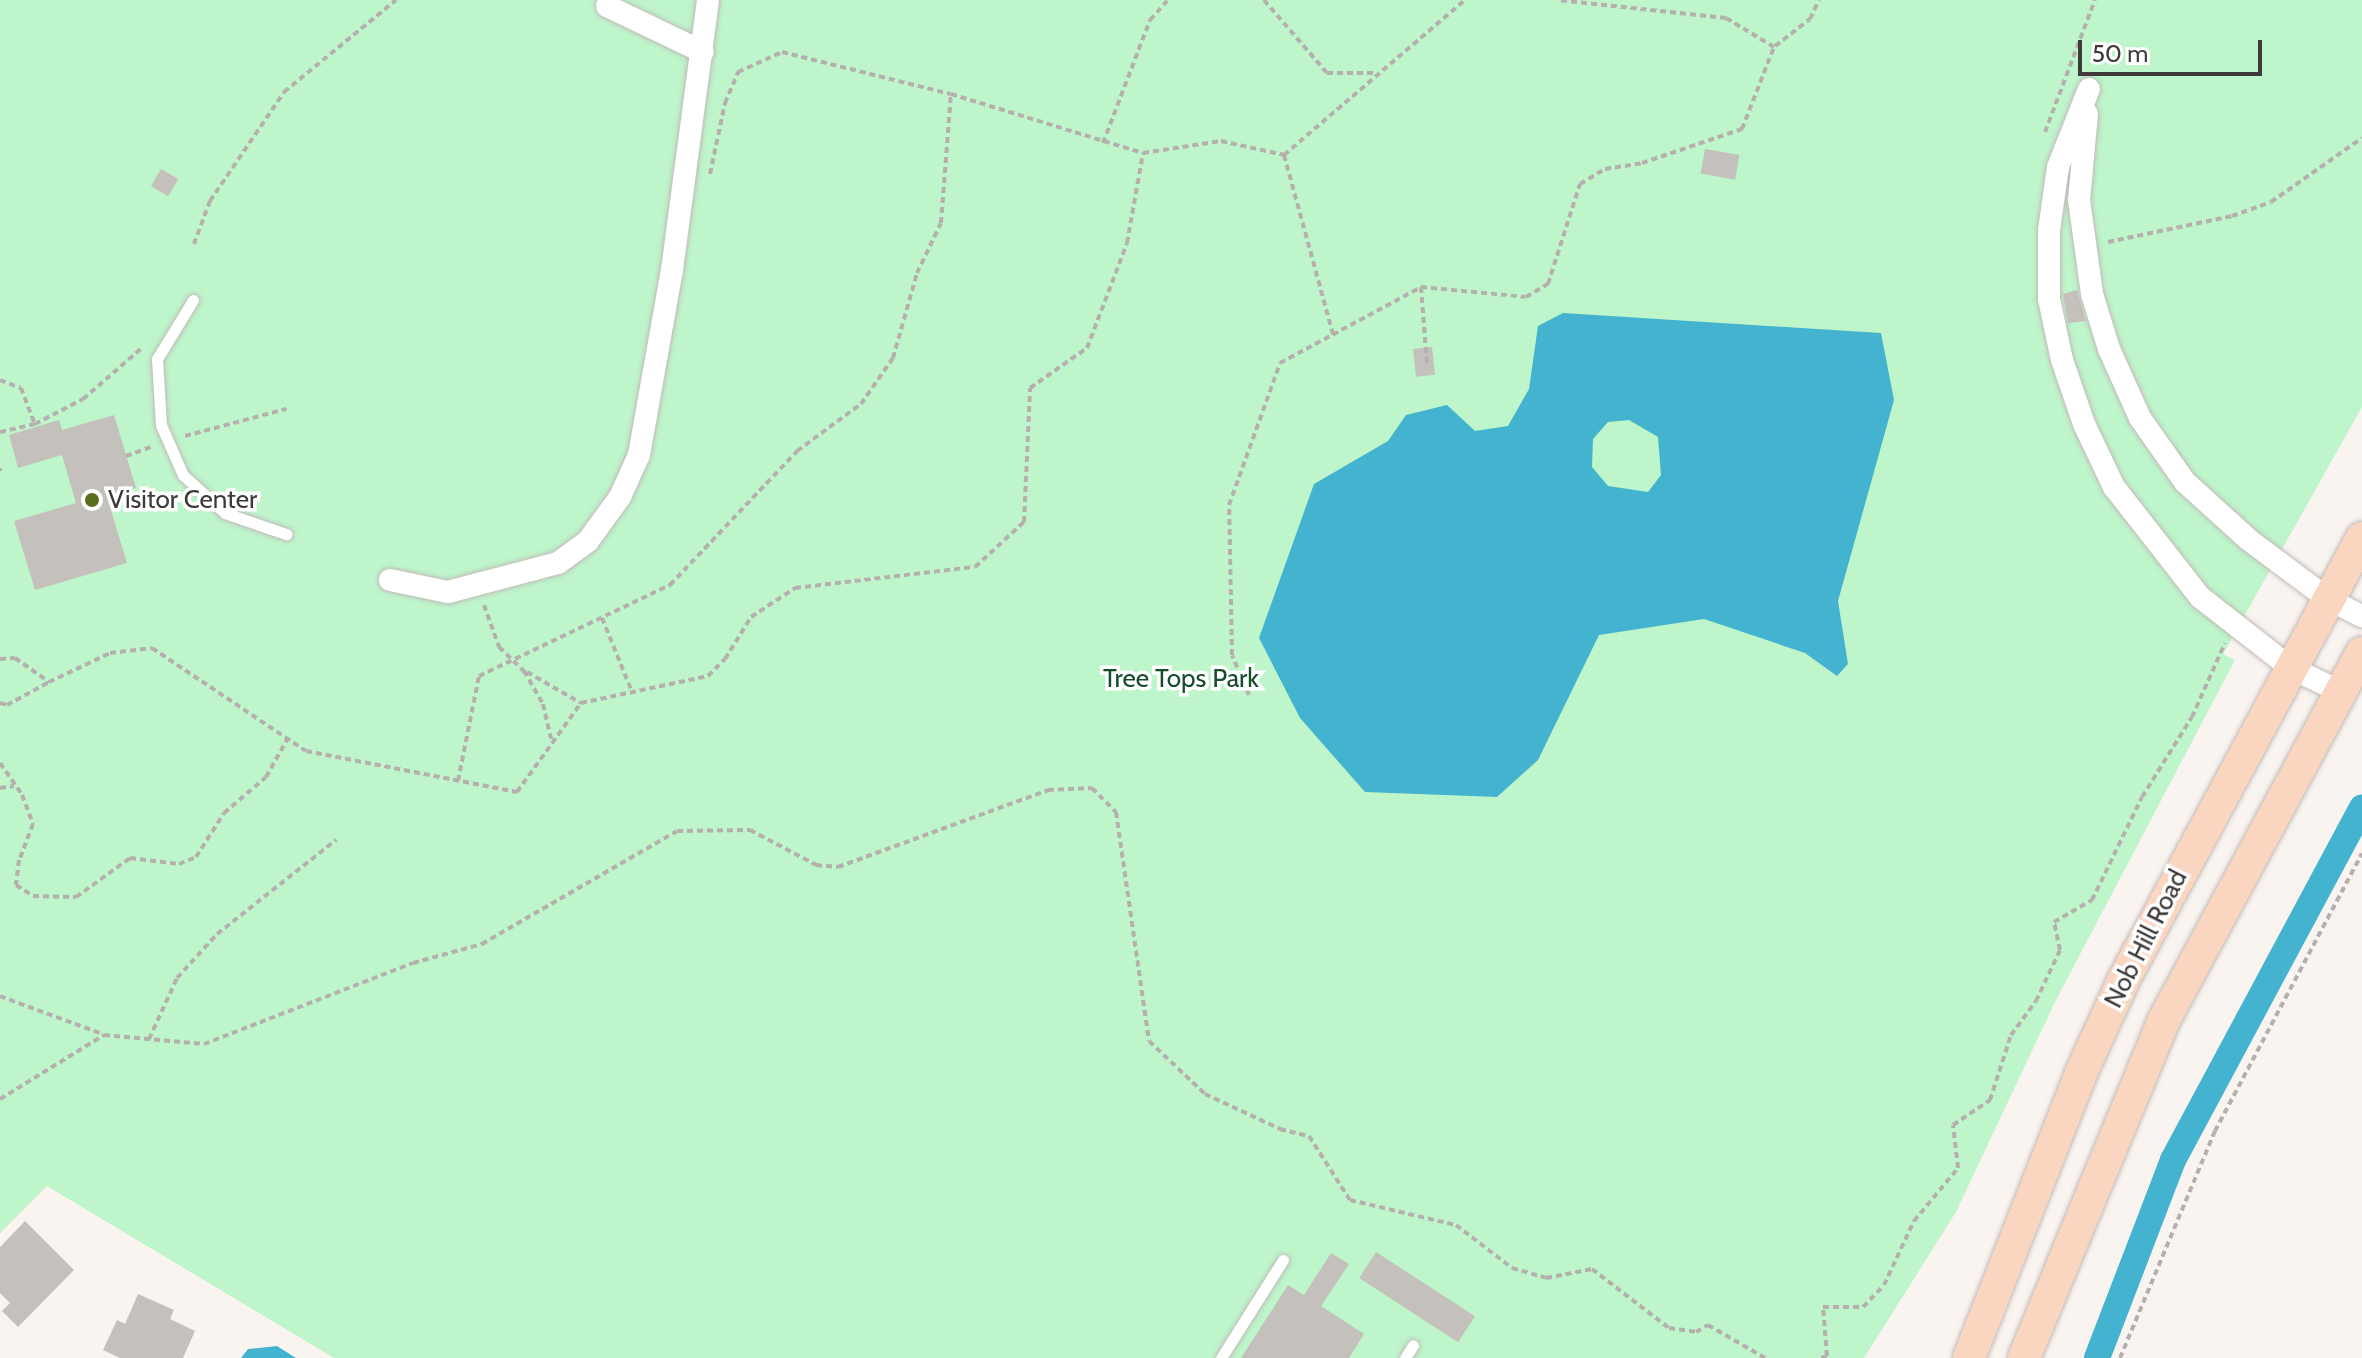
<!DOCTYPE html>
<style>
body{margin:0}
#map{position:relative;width:2362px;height:1358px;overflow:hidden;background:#faf4f1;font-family:Cabin,sans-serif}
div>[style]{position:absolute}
.green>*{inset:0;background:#bef5cb}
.water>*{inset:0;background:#43b3cf}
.canal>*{height:26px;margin:-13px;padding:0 13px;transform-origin:13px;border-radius:13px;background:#43b3cf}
.building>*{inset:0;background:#c4c0bb;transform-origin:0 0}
.path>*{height:4px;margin-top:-2px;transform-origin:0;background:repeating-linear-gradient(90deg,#b5b0ad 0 6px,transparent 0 10px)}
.roads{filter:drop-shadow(0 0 2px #c1bbb8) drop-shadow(0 0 2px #c1bbb8)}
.lane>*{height:11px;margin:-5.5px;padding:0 5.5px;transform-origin:5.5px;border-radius:5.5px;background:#fff}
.street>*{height:22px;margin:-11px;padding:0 11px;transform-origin:11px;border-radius:11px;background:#fff}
.secondary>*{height:32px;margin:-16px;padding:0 16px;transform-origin:16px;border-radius:16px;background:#fad6c0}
.dots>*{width:22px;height:22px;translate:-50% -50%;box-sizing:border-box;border:4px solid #fff;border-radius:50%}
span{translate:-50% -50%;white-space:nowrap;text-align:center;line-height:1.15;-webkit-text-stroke:7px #fff;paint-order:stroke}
.poi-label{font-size:26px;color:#3d3a39}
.left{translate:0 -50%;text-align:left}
.park-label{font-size:26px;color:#174d2a}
.street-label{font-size:26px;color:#3d3a39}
.scale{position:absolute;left:2078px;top:40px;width:184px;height:36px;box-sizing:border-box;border:4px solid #3d3a39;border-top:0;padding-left:10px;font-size:24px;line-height:28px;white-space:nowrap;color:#3d3a39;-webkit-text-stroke:6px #fff;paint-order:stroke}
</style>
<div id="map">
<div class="green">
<i style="clip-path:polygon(0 0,2362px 0,2362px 407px,2223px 654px,2235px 660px,2055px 1002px,1956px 1212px,1864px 1358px,334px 1358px,47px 1186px,0 1233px)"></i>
</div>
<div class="water">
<i style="clip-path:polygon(evenodd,1563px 313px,1881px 333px,1894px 400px,1838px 601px,1848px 664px,1837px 676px,1805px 653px,1704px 619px,1599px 635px,1538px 760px,1497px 797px,1365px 792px,1300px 718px,1259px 638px,1314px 484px,1388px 441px,1406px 415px,1447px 405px,1475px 431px,1508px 426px,1529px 389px,1538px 326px,1563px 313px,1629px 420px,1658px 437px,1661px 475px,1648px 492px,1608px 486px,1592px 467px,1593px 439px,1608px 422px,1629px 420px)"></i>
<i style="clip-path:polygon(277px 1346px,296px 1358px,241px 1358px,248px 1349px)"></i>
</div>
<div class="canal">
<i style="left:2097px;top:1358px;width:212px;rotate:-69deg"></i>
<i style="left:2173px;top:1160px;width:400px;rotate:-61.8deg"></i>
</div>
<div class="building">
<i style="left:1705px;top:149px;width:35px;height:25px;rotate:10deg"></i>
<i style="left:161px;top:169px;width:20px;height:20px;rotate:30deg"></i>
<i style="clip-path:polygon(2077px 290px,2086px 321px,2068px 323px,2063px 294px)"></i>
<i style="left:1432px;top:347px;width:28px;height:19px;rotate:84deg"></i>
<i style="clip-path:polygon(114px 415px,136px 488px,107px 497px,127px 563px,35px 590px,14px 521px,76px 503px,62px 455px,18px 468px,9px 435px,59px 420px,62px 430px)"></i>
<i style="clip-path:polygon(25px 1221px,74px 1270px,18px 1327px,2px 1311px,10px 1303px,0 1293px,0 1247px)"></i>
<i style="left:1376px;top:1252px;width:118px;height:31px;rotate:33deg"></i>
<i style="clip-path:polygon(1331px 1253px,1349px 1264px,1321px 1306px,1364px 1334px,1349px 1358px,1241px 1358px,1288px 1285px,1304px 1295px)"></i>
<i style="clip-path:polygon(138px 1294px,174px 1310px,170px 1319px,195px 1331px,183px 1358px,120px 1358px,103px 1350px,117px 1320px,125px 1324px)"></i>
</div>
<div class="path">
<i style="left:1264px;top:0;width:96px;rotate:49.2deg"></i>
<i style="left:1327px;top:73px;width:47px"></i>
<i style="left:1775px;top:46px;width:44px;rotate:-37.6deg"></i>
<i style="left:1810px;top:19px;width:21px;rotate:-65deg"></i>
<i style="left:2045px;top:132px;width:141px;rotate:-69.3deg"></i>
<i style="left:1103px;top:143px;width:132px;rotate:-69.1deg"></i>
<i style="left:1150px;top:20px;width:27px;rotate:-48deg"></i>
<i style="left:1284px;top:155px;width:186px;rotate:74.7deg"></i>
<i style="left:710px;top:174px;width:73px;rotate:-78.1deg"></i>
<i style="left:725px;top:103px;width:34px;rotate:-67deg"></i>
<i style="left:738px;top:72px;width:48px;rotate:-24.4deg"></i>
<i style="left:782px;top:52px;width:174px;rotate:14deg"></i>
<i style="left:951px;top:94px;width:201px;rotate:17.1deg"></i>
<i style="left:1143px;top:153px;width:79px;rotate:-8.7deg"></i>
<i style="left:1221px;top:141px;width:65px;rotate:12.5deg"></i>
<i style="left:1284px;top:155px;width:238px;rotate:-40.6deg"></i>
<i style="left:2108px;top:242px;width:127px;rotate:-11.8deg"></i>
<i style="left:2232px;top:216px;width:41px;rotate:-19.7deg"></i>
<i style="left:2271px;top:202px;width:111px;rotate:-35.1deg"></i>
<i style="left:194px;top:244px;width:46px;rotate:-69.6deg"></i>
<i style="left:210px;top:201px;width:132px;rotate:-55.8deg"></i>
<i style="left:284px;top:92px;width:145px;rotate:-39.4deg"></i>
<i style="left:1421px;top:287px;width:76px;rotate:85.5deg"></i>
<i style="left:0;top:380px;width:22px;rotate:21deg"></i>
<i style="left:21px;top:388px;width:39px;rotate:69deg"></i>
<i style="left:0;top:432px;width:36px;rotate:-13deg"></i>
<i style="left:35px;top:424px;width:54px;rotate:-27.5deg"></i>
<i style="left:83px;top:399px;width:79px;rotate:-40.9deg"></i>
<i style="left:185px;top:436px;width:105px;rotate:-15deg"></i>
<i style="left:126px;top:456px;width:29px;rotate:-20deg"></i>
<i style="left:0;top:468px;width:3px;rotate:90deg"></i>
<i style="left:484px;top:605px;width:45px;rotate:70.3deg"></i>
<i style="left:499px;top:647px;width:35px;rotate:44deg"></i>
<i style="left:524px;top:671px;width:38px;rotate:60deg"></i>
<i style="left:543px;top:704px;width:36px;rotate:77deg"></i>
<i style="left:602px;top:618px;width:80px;rotate:67.9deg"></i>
<i style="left:0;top:659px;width:15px;rotate:-4deg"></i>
<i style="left:15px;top:658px;width:42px;rotate:35.2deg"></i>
<i style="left:49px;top:682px;width:68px;rotate:-25.4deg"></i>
<i style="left:110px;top:653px;width:42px;rotate:-6.8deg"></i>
<i style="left:152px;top:648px;width:185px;rotate:33.8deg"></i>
<i style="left:306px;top:751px;width:215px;rotate:11deg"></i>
<i style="left:517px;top:792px;width:110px;rotate:-54.3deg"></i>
<i style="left:581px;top:703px;width:130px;rotate:-12deg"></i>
<i style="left:708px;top:676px;width:24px;rotate:-45deg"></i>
<i style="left:725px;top:659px;width:49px;rotate:-58.2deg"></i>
<i style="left:751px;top:617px;width:53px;rotate:-33.4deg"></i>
<i style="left:795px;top:588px;width:181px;rotate:-6.7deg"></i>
<i style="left:975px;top:567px;width:67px;rotate:-42.6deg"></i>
<i style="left:1024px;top:522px;width:134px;rotate:-87.4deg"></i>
<i style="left:1030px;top:388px;width:70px;rotate:-35.1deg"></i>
<i style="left:1087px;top:348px;width:112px;rotate:-69.1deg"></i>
<i style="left:1127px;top:243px;width:91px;rotate:-79.9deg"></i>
<i style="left:527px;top:672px;width:62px;rotate:29.9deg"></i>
<i style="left:1249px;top:695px;width:43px;rotate:-113deg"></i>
<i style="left:1232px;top:655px;width:150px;rotate:-91.1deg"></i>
<i style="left:1229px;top:505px;width:151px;rotate:-70.2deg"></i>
<i style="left:1280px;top:363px;width:160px;rotate:-28.3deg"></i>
<i style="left:1421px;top:287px;width:105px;rotate:5.4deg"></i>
<i style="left:1526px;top:297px;width:26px;rotate:-31deg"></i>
<i style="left:1548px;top:284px;width:105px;rotate:-72.3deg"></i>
<i style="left:1580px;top:184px;width:29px;rotate:-31deg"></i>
<i style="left:1605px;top:169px;width:37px;rotate:-9deg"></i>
<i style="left:1642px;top:163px;width:106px;rotate:-18.8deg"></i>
<i style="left:1742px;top:129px;width:88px;rotate:-68.7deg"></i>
<i style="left:1774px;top:47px;width:56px;rotate:-148.9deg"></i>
<i style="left:1726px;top:18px;width:170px;rotate:-173.9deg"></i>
<i style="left:0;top:703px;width:7px;rotate:16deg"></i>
<i style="left:7px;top:705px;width:48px;rotate:-28.7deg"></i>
<i style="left:0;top:763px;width:39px;rotate:55deg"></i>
<i style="left:22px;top:795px;width:31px;rotate:69deg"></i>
<i style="left:33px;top:824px;width:39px;rotate:111deg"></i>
<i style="left:19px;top:860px;width:25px;rotate:97deg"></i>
<i style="left:16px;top:885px;width:20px;rotate:33deg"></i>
<i style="left:33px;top:896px;width:43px;rotate:1.3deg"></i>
<i style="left:76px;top:897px;width:67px;rotate:-35.8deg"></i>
<i style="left:130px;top:858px;width:49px;rotate:7deg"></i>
<i style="left:179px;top:864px;width:18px;rotate:-22deg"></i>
<i style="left:196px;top:857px;width:52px;rotate:-57.5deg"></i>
<i style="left:224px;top:813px;width:55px;rotate:-40.6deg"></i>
<i style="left:266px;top:777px;width:45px;rotate:-60.6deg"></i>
<i style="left:458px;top:781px;width:107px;rotate:-78.7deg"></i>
<i style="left:479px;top:676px;width:212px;rotate:-25.5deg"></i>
<i style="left:670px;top:585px;width:185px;rotate:-46.5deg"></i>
<i style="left:797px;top:451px;width:79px;rotate:-36.3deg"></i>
<i style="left:861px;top:404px;width:56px;rotate:-55.2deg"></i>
<i style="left:893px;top:358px;width:88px;rotate:-74.2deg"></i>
<i style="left:917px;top:273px;width:55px;rotate:-64.4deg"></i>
<i style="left:941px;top:223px;width:129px;rotate:-85.6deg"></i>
<i style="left:0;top:788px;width:14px;rotate:-8deg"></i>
<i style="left:0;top:996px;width:109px;rotate:20.4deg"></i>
<i style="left:149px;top:1039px;width:67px;rotate:-65.3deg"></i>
<i style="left:177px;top:978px;width:59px;rotate:-47.7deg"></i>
<i style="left:217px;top:934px;width:152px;rotate:-38.3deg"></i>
<i style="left:0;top:1099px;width:122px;rotate:-31.6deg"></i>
<i style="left:104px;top:1035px;width:100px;rotate:5.1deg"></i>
<i style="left:204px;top:1044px;width:224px;rotate:-21.2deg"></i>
<i style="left:413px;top:963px;width:72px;rotate:-15.4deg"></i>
<i style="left:482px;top:944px;width:225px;rotate:-30.1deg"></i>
<i style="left:677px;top:831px;width:73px;rotate:-0.8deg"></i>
<i style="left:750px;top:830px;width:75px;rotate:27.9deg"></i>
<i style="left:816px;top:865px;width:22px;rotate:5deg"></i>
<i style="left:838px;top:867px;width:224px;rotate:-20.1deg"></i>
<i style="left:1048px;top:790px;width:44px;rotate:-2.6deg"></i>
<i style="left:1092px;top:788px;width:34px;rotate:45deg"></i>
<i style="left:1116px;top:812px;width:231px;rotate:81.8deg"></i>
<i style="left:1149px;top:1041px;width:77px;rotate:43.4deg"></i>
<i style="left:1205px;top:1094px;width:83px;rotate:25deg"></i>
<i style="left:1280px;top:1129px;width:30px;rotate:14deg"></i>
<i style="left:1309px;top:1136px;width:76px;rotate:57.4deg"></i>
<i style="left:1350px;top:1200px;width:109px;rotate:13.3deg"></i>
<i style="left:1456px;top:1225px;width:71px;rotate:37.5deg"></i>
<i style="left:1512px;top:1268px;width:35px;rotate:16deg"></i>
<i style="left:1546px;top:1278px;width:47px;rotate:-11.1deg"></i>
<i style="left:1592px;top:1269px;width:97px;rotate:37.5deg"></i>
<i style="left:1669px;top:1328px;width:27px;rotate:8deg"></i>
<i style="left:1696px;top:1332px;width:14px;rotate:-30deg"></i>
<i style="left:1708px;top:1325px;width:66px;rotate:30.1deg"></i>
<i style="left:1821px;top:1358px;width:6px;rotate:-18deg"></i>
<i style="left:1827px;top:1356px;width:49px;rotate:-94.7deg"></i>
<i style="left:1823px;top:1307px;width:40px"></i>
<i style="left:1863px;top:1307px;width:30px;rotate:-46deg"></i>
<i style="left:1884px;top:1285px;width:71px;rotate:-64.9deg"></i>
<i style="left:1914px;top:1221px;width:69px;rotate:-50.3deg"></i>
<i style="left:1958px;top:1168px;width:43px;rotate:-96.6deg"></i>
<i style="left:1953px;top:1125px;width:45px;rotate:-34deg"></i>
<i style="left:1990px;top:1100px;width:68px;rotate:-72.1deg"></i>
<i style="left:2011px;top:1035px;width:42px;rotate:-53.7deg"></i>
<i style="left:2036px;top:1001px;width:56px;rotate:-64.8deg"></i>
<i style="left:2060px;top:950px;width:29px;rotate:-102deg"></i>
<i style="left:2054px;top:922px;width:44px;rotate:-30.1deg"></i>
<i style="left:2092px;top:900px;width:114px;rotate:-64.1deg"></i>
<i style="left:2142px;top:797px;width:94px;rotate:-58deg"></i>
<i style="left:2192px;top:717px;width:81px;rotate:-66deg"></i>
<i style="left:2120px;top:1358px;width:246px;rotate:-67.3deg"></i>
<i style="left:2215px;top:1131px;width:314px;rotate:-62.1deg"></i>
</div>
<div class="roads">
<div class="lane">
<i style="left:193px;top:300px;width:69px;rotate:121.4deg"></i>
<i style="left:157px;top:359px;width:66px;rotate:86.5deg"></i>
<i style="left:161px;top:425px;width:55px;rotate:66.3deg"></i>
<i style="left:183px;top:475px;width:57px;rotate:42.1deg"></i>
<i style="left:225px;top:513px;width:65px;rotate:19deg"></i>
<i style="left:1221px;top:1358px;width:116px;rotate:-57.7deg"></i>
<i style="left:1405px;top:1358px;width:15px;rotate:-58deg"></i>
</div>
<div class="street">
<i style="left:607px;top:6px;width:106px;rotate:25.6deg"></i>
<i style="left:2089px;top:89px;width:84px;rotate:111.7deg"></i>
<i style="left:2058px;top:167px;width:64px;rotate:98.1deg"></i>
<i style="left:2049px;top:230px;width:69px;rotate:90deg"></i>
<i style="left:2049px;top:299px;width:62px;rotate:78deg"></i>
<i style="left:2062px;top:360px;width:68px;rotate:71deg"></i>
<i style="left:2084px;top:424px;width:70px;rotate:64.5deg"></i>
<i style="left:2114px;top:487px;width:140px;rotate:52deg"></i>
<i style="left:2200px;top:597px;width:115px;rotate:38deg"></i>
<i style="left:2291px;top:668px;width:55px;rotate:25.6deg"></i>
<i style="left:2087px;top:114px;width:86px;rotate:95.3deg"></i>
<i style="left:2079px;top:200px;width:95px;rotate:82.1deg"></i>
<i style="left:2092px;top:294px;width:58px;rotate:72.8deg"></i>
<i style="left:2109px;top:349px;width:76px;rotate:65.8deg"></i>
<i style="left:2140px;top:418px;width:78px;rotate:54.9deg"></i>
<i style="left:2185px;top:482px;width:86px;rotate:42.2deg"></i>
<i style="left:2249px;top:540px;width:99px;rotate:36.8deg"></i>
<i style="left:2328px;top:599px;width:38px;rotate:27deg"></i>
<i style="left:390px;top:580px;width:59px;rotate:11.7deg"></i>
<i style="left:448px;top:592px;width:114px;rotate:-14.8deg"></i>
<i style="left:558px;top:563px;width:37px;rotate:-36deg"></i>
<i style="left:588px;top:541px;width:54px;rotate:-54deg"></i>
<i style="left:620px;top:497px;width:46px;rotate:-65.7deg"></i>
<i style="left:639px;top:455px;width:188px;rotate:-79.9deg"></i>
<i style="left:672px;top:270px;width:272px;rotate:-82.4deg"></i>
</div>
<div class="secondary">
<i style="left:1969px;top:1358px;width:306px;rotate:-68.5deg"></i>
<i style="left:2081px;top:1073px;width:103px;rotate:-65.4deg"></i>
<i style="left:2124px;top:979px;width:501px;rotate:-61.65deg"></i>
<i style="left:2024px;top:1358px;width:366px;rotate:-67.5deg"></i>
<i style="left:2164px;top:1020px;width:417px;rotate:-61.7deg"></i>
</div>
</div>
<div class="dots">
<i style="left:92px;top:500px;background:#5b6e1c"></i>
</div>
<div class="poi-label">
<span class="left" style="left:108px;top:500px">Visitor Center</span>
</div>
<div class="park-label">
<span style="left:1181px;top:679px">Tree Tops Park</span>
</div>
<div class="street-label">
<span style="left:2146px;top:939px;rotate:-63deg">Nob Hill Road</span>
</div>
<div class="scale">50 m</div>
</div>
